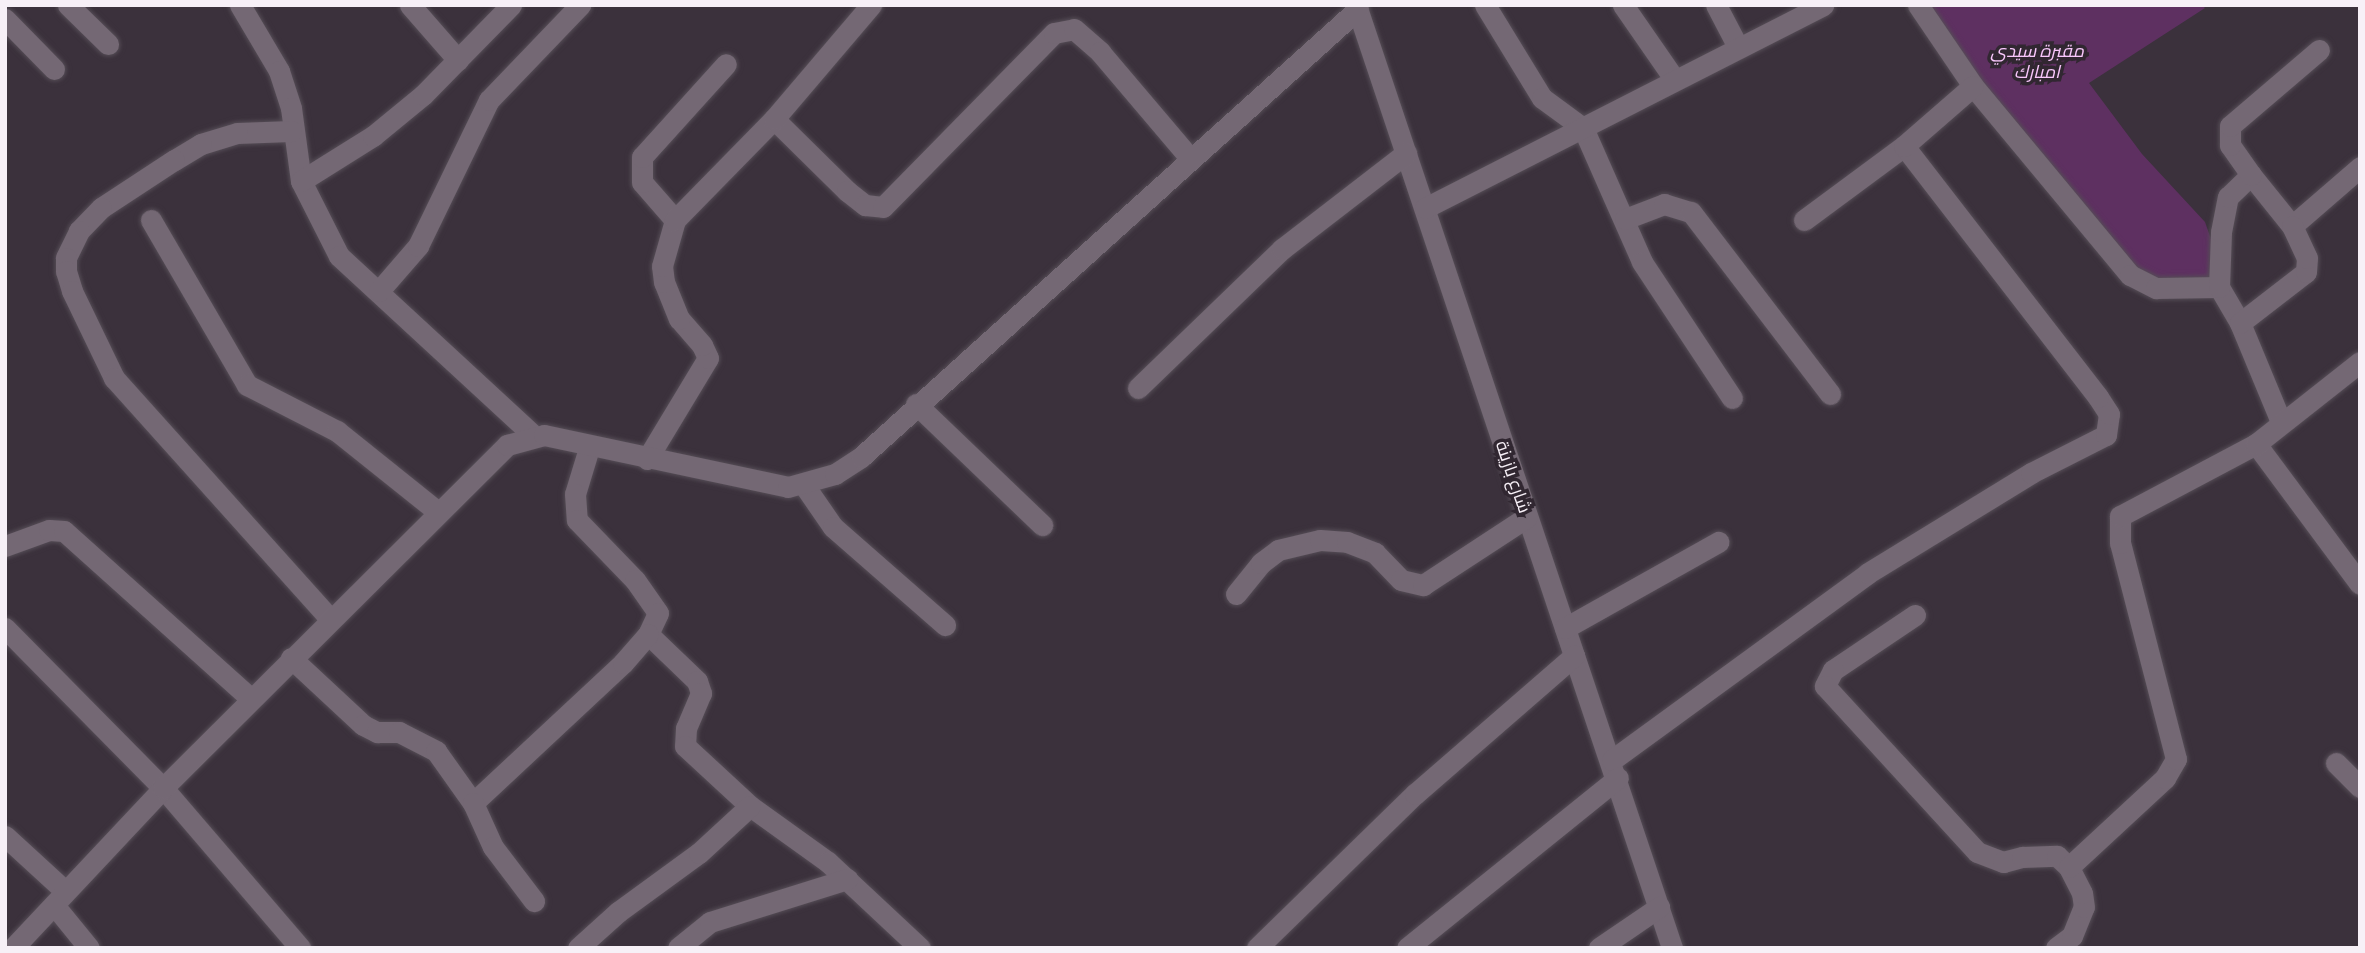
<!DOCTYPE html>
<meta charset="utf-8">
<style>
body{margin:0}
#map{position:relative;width:2365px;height:953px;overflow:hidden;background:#3b313c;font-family:Bitter,Cairo,serif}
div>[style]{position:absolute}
.green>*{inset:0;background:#5e3061}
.roads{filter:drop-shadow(0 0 2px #554d56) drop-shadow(0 0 2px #554d56)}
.minor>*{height:21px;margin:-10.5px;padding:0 10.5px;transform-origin:10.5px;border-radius:10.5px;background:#746874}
span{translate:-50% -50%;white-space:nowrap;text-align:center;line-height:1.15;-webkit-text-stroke:7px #312731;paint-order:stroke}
.park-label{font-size:18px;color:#f9c7fc;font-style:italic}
.street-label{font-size:18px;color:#f7f0f7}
.frame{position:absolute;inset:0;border:7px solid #f7f0f7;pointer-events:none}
</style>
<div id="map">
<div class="green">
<i style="clip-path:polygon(1926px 5px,2202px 5px,2205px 8px,2089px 83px,2142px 154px,2205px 222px,2217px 256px,2209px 289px,2143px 283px,2063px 190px)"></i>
</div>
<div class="roads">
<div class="minor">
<i style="left:68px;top:5px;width:56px;rotate:44.3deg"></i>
<i style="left:240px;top:5px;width:77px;rotate:59.4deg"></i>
<i style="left:279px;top:71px;width:39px;rotate:72deg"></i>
<i style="left:291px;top:108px;width:74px;rotate:82.2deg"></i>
<i style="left:301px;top:181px;width:84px;rotate:63.1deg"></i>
<i style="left:339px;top:256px;width:264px;rotate:42.7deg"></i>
<i style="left:410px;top:5px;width:73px;rotate:48.9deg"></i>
<i style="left:1356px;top:5px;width:995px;rotate:71.47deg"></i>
<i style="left:1485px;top:5px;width:109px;rotate:58.5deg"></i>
<i style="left:1542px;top:98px;width:51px;rotate:36.2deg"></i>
<i style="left:1583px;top:128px;width:146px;rotate:66.2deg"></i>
<i style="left:1642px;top:262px;width:163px;rotate:56.5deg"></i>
<i style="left:1623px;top:5px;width:91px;rotate:55.3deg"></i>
<i style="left:1716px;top:5px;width:47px;rotate:62.4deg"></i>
<i style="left:1918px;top:5px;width:98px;rotate:55.8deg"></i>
<i style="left:1973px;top:86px;width:246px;rotate:50.3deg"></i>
<i style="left:2130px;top:275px;width:29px;rotate:27deg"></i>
<i style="left:2156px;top:288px;width:63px;rotate:-0.9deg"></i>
<i style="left:2219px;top:287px;width:42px;rotate:59.7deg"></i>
<i style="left:2240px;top:323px;width:107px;rotate:67.5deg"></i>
<i style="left:5px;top:19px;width:70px;rotate:45.6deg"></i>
<i style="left:774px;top:119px;width:103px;rotate:44.6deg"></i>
<i style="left:847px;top:191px;width:23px;rotate:38deg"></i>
<i style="left:865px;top:205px;width:18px;rotate:6deg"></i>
<i style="left:883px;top:207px;width:244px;rotate:-45.5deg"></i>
<i style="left:1054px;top:33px;width:20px;rotate:-11deg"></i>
<i style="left:1074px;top:29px;width:35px;rotate:41deg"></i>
<i style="left:1100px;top:52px;width:139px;rotate:49.7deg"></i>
<i style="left:291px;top:131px;width:54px;rotate:177.9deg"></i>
<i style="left:237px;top:133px;width:38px;rotate:163deg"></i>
<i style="left:201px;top:144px;width:31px;rotate:149deg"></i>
<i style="left:174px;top:160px;width:87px;rotate:146.7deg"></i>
<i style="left:101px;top:208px;width:32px;rotate:134deg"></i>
<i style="left:79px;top:231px;width:30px;rotate:116deg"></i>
<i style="left:66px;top:258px;width:13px;rotate:90deg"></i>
<i style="left:66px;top:271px;width:21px;rotate:73deg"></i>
<i style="left:72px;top:291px;width:97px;rotate:64.2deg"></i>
<i style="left:114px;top:378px;width:324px;rotate:48.1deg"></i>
<i style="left:2251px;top:175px;width:65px;rotate:51.2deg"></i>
<i style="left:2292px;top:226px;width:90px;rotate:-40.9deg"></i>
<i style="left:301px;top:181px;width:85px;rotate:-32deg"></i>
<i style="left:373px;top:136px;width:65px;rotate:-39.4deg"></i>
<i style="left:423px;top:95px;width:126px;rotate:-45.6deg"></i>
<i style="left:1425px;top:208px;width:447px;rotate:-27deg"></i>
<i style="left:1625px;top:219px;width:42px;rotate:-21deg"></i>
<i style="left:1664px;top:204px;width:28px;rotate:17deg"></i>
<i style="left:1691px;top:212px;width:229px;rotate:52.6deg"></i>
<i style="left:151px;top:220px;width:191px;rotate:59.8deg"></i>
<i style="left:247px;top:385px;width:101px;rotate:27.1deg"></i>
<i style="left:337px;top:431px;width:128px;rotate:38.7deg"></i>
<i style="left:675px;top:220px;width:50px;rotate:-131deg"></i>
<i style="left:642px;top:182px;width:25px;rotate:-90deg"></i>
<i style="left:642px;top:157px;width:125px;rotate:-47.9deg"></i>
<i style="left:1804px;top:220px;width:124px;rotate:-36.5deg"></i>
<i style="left:2219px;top:287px;width:55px;rotate:-87.9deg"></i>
<i style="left:2221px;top:232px;width:36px;rotate:-79deg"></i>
<i style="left:2228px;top:197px;width:32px;rotate:-44deg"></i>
<i style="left:2251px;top:175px;width:37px;rotate:-125deg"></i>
<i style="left:2230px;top:145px;width:19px;rotate:-90deg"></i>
<i style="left:2230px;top:126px;width:117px;rotate:-40.5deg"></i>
<i style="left:379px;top:291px;width:60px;rotate:-49.1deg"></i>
<i style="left:418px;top:246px;width:162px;rotate:-64.1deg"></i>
<i style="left:489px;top:100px;width:132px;rotate:-46.2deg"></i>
<i style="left:2240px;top:323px;width:83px;rotate:-37.7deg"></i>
<i style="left:2306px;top:272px;width:14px;rotate:-86deg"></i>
<i style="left:2307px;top:258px;width:35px;rotate:-115deg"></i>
<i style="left:1138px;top:388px;width:200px;rotate:-44deg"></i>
<i style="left:1282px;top:249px;width:157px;rotate:-37.7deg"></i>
<i style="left:916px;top:404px;width:175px;rotate:43.8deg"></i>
<i style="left:2256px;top:444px;width:174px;rotate:53.4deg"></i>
<i style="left:589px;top:448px;width:48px;rotate:106.9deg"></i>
<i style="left:575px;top:494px;width:26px;rotate:86deg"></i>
<i style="left:577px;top:520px;width:83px;rotate:46deg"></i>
<i style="left:635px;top:580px;width:40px;rotate:55.1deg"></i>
<i style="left:658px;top:613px;width:23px;rotate:115deg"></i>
<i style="left:648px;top:634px;width:68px;rotate:43.8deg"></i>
<i style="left:697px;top:681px;width:13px;rotate:72deg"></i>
<i style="left:701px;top:693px;width:38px;rotate:113deg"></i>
<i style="left:686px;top:728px;width:18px;rotate:93deg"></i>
<i style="left:685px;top:746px;width:88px;rotate:42.7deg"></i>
<i style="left:750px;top:806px;width:96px;rotate:35.7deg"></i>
<i style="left:828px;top:862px;width:126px;rotate:43.1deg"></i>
<i style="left:647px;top:459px;width:118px;rotate:-58.9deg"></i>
<i style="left:708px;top:358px;width:14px;rotate:-115deg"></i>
<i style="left:702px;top:345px;width:35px;rotate:-131deg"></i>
<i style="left:679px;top:319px;width:40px;rotate:-112deg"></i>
<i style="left:664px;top:282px;width:16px;rotate:-97deg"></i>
<i style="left:662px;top:266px;width:48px;rotate:-74.2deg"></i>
<i style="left:675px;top:220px;width:141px;rotate:-45.6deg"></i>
<i style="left:774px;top:119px;width:150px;rotate:-49.6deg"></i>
<i style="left:804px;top:485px;width:51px;rotate:55.4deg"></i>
<i style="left:833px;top:527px;width:149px;rotate:41.2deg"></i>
<i style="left:5px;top:546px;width:47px;rotate:-20deg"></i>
<i style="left:49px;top:530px;width:15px;rotate:4deg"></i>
<i style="left:64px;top:531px;width:251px;rotate:41.9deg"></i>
<i style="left:1236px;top:594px;width:40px;rotate:-51deg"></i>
<i style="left:1261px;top:563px;width:21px;rotate:-37deg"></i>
<i style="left:1278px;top:550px;width:43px;rotate:-13.4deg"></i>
<i style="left:1320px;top:540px;width:27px;rotate:4deg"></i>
<i style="left:1347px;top:542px;width:30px;rotate:21deg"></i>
<i style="left:1375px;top:553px;width:37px;rotate:46deg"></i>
<i style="left:1401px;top:580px;width:23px;rotate:13deg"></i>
<i style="left:1423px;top:585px;width:124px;rotate:-33.2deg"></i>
<i style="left:1915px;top:615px;width:99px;rotate:146.1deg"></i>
<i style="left:1833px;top:670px;width:18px;rotate:117deg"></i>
<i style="left:1825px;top:686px;width:225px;rotate:47.5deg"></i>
<i style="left:1977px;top:852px;width:28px;rotate:21deg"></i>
<i style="left:2003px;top:862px;width:20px;rotate:-15deg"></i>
<i style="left:2022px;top:857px;width:35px;rotate:-2deg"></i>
<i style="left:2057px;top:856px;width:16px;rotate:43deg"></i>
<i style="left:5px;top:628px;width:225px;rotate:45.4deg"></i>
<i style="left:163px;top:788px;width:211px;rotate:49.4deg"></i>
<i style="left:1565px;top:628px;width:176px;rotate:-29.3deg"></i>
<i style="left:291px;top:658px;width:98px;rotate:42.9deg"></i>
<i style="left:363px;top:725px;width:16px;rotate:27deg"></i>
<i style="left:377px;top:732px;width:22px"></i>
<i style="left:399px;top:732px;width:42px;rotate:27.2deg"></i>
<i style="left:436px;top:751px;width:64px;rotate:54.6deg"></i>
<i style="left:473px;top:803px;width:205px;rotate:-43deg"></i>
<i style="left:623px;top:663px;width:38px;rotate:-49deg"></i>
<i style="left:1612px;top:760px;width:317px;rotate:-36.1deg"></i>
<i style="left:1868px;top:573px;width:191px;rotate:-31.5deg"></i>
<i style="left:2031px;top:473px;width:84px;rotate:-26.9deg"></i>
<i style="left:2106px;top:435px;width:21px;rotate:-82deg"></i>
<i style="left:2109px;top:414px;width:20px;rotate:-123deg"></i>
<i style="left:2098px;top:397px;width:317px;rotate:-127.7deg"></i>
<i style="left:1904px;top:146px;width:91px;rotate:-41deg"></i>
<i style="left:2336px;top:763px;width:34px;rotate:45deg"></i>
<i style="left:473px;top:803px;width:48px;rotate:65.6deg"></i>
<i style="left:493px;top:847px;width:68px;rotate:52.8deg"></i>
<i style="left:5px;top:836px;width:81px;rotate:42.5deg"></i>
<i style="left:54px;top:905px;width:55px;rotate:50.9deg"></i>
<i style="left:13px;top:948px;width:219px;rotate:-46.8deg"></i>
<i style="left:163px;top:788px;width:486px;rotate:-44.9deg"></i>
<i style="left:507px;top:445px;width:38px;rotate:-15deg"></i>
<i style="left:544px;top:435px;width:249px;rotate:12deg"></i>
<i style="left:788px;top:487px;width:49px;rotate:-15.5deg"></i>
<i style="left:835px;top:474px;width:31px;rotate:-33deg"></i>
<i style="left:861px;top:457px;width:669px;rotate:-42.03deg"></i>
<i style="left:578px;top:948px;width:54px;rotate:-42deg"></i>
<i style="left:618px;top:912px;width:100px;rotate:-36.1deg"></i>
<i style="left:699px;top:853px;width:69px;rotate:-42.7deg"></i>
<i style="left:678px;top:948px;width:41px;rotate:-39.1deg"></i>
<i style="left:710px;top:922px;width:144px;rotate:-17.4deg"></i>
<i style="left:1257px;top:948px;width:221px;rotate:-44.3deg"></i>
<i style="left:1415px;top:794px;width:211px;rotate:-41deg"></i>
<i style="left:1407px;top:948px;width:271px;rotate:-38.9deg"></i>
<i style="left:1599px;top:948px;width:73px;rotate:-34.3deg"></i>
<i style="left:2056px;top:948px;width:20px;rotate:-37deg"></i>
<i style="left:2072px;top:936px;width:31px;rotate:-68deg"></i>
<i style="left:2084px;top:907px;width:14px;rotate:-98deg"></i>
<i style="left:2082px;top:893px;width:29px;rotate:-117deg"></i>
<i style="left:2069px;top:867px;width:131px;rotate:-42.8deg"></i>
<i style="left:2165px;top:778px;width:22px;rotate:-60deg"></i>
<i style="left:2176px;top:759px;width:223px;rotate:-104.5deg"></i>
<i style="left:2120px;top:543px;width:27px;rotate:-90deg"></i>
<i style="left:2120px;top:516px;width:154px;rotate:-27.9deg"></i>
<i style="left:2256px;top:444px;width:132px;rotate:-38.3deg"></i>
</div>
</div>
<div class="park-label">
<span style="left:2037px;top:62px">مقبرة سيدي<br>امبارك</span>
</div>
<div class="street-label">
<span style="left:1513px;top:477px;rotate:71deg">شارع بازينة</span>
</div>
<div class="frame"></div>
</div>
